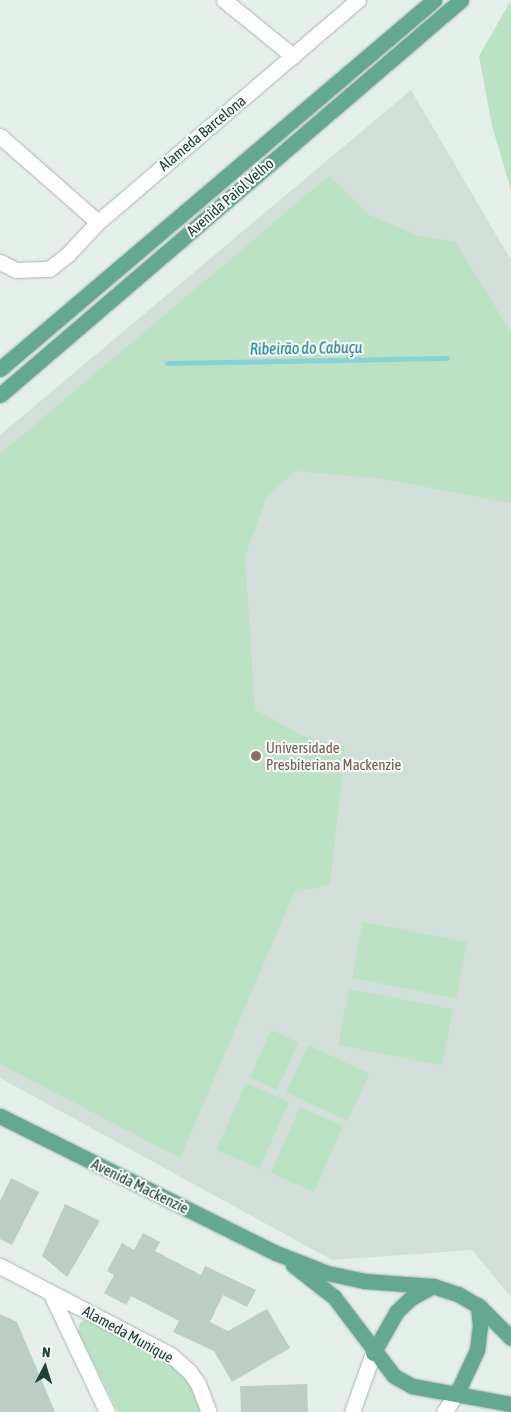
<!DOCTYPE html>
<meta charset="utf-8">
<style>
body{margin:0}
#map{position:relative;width:511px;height:1412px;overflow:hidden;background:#e4efe9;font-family:"Asap Condensed",sans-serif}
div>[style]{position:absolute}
.built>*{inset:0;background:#d2dfd8}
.green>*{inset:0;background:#bbe2c2;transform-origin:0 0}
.stream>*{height:5px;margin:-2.5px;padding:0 2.5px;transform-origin:2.5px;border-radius:2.5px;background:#87d2d9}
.building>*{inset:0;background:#bbcdc5;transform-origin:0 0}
.roads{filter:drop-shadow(0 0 1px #a6b8b0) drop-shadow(0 0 1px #a6b8b0)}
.minor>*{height:15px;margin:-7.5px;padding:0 7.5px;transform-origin:7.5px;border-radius:7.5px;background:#fff}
.major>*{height:15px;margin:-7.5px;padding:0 7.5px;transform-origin:7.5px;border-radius:7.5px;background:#64a892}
.dots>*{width:14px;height:14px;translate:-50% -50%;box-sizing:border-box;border:2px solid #f5faf7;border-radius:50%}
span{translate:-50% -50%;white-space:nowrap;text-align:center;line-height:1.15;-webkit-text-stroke:4.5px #f5faf7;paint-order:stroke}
.street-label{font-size:15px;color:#214237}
.education-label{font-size:15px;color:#785e54}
.left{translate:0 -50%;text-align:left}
.water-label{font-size:16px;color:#147a85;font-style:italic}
.north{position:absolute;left:20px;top:1342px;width:50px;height:50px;-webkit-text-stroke:4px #f5faf7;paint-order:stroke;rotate:5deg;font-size:14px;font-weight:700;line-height:20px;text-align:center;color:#214237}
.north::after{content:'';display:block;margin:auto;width:18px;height:22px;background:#214237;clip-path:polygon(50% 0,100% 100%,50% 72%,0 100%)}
</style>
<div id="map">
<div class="built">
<i style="clip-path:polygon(411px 90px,511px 260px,511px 1297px,472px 1250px,332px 1260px,0 1078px,0 435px)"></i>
</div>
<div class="green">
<i style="clip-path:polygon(511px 0,511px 190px,492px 126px,479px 56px)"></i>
<i style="clip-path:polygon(329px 176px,369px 215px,419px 236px,455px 242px,511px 332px,511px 503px,383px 479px,296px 471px,267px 496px,245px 557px,255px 710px,301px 735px,345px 747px,330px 884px,294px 893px,180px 1158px,0 1064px,0 454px)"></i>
<i style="left:363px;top:922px;width:106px;height:57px;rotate:11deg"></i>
<i style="left:349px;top:989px;width:106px;height:57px;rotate:11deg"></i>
<i style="left:271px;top:1030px;width:30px;height:52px;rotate:24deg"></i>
<i style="left:308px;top:1045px;width:68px;height:52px;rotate:25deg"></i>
<i style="left:246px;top:1083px;width:47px;height:73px;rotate:24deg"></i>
<i style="left:300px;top:1107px;width:47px;height:72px;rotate:24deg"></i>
<i style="clip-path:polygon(86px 1319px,170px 1361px,193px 1387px,203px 1412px,118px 1412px,78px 1332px,80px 1323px)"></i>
</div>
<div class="stream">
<i style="left:167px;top:363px;width:280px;rotate:-1deg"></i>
</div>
<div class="building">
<i style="clip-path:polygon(11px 1178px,39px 1192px,12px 1245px,0 1239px,0 1201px)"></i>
<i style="clip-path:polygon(65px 1204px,100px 1221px,67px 1277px,42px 1256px)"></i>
<i style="clip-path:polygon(143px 1233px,160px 1242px,155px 1251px,201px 1275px,205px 1266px,256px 1290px,247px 1307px,223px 1295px,210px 1322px,228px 1331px,267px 1309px,290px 1348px,232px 1382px,214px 1351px,173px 1332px,179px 1321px,131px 1296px,126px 1305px,104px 1293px,114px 1275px,107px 1271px,122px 1243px,134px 1250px)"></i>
<i style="clip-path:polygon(0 1314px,17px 1322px,55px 1412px,0 1412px)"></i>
<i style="left:307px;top:1384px;width:28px;height:67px;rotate:88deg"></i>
</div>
<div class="roads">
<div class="minor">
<i style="left:224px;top:0;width:89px;rotate:39.1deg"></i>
<i style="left:0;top:136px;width:130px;rotate:41.3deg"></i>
<i style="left:0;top:262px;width:18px;rotate:27deg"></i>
<i style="left:16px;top:270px;width:33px;rotate:-2deg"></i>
<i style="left:49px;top:269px;width:24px;rotate:-38deg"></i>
<i style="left:68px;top:254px;width:44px;rotate:-46.8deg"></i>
<i style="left:98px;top:222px;width:342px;rotate:-40.5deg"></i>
<i style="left:0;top:1266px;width:193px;rotate:27.5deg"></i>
<i style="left:171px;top:1355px;width:24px;rotate:42deg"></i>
<i style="left:189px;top:1371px;width:16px;rotate:55deg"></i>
<i style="left:198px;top:1384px;width:30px;rotate:69deg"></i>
<i style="left:50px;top:1292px;width:133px;rotate:64.6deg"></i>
<i style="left:352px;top:1412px;width:63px;rotate:-70.4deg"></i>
<i style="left:444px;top:1412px;width:23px;rotate:-56deg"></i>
</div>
<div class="major">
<i style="left:0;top:369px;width:570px;rotate:-40.37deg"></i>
<i style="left:0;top:395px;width:607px;rotate:-40.59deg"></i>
<i style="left:0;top:1116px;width:308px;rotate:26.4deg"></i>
<i style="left:276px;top:1253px;width:55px;rotate:21.4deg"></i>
<i style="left:327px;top:1273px;width:38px;rotate:12deg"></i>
<i style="left:364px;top:1281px;width:69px;rotate:4.1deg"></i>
<i style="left:433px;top:1286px;width:26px;rotate:18deg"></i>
<i style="left:458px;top:1294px;width:27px;rotate:31deg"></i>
<i style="left:481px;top:1308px;width:42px;rotate:45deg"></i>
<i style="left:293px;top:1265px;width:52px;rotate:38deg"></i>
<i style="left:334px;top:1297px;width:99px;rotate:52.8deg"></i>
<i style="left:394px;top:1376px;width:21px;rotate:29deg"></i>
<i style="left:412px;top:1386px;width:101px;rotate:10.3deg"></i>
<i style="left:373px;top:1353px;width:48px;rotate:-60.3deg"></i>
<i style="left:397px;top:1311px;width:19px;rotate:-43deg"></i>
<i style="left:411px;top:1298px;width:25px;rotate:-29deg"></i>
<i style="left:457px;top:1393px;width:47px;rotate:-65.1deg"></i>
<i style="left:477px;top:1350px;width:25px;rotate:-83deg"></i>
<i style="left:480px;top:1325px;width:20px;rotate:-96deg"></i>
</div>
</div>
<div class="dots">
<i style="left:256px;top:756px;background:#8d6e63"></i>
</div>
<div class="street-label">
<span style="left:202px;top:133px;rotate:-40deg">Alameda Barcelona</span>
<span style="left:230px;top:197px;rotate:-41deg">Avenida Paiol Velho</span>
<span style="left:140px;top:1186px;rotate:26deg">Avenida Mackenzie</span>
<span style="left:128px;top:1334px;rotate:29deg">Alameda Munique</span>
</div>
<div class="education-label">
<span class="left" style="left:266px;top:756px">Universidade<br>Presbiteriana Mackenzie</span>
</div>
<div class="water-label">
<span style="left:306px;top:348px;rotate:-1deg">Ribeirão do Cabuçu</span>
</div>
<div class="north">N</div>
</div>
